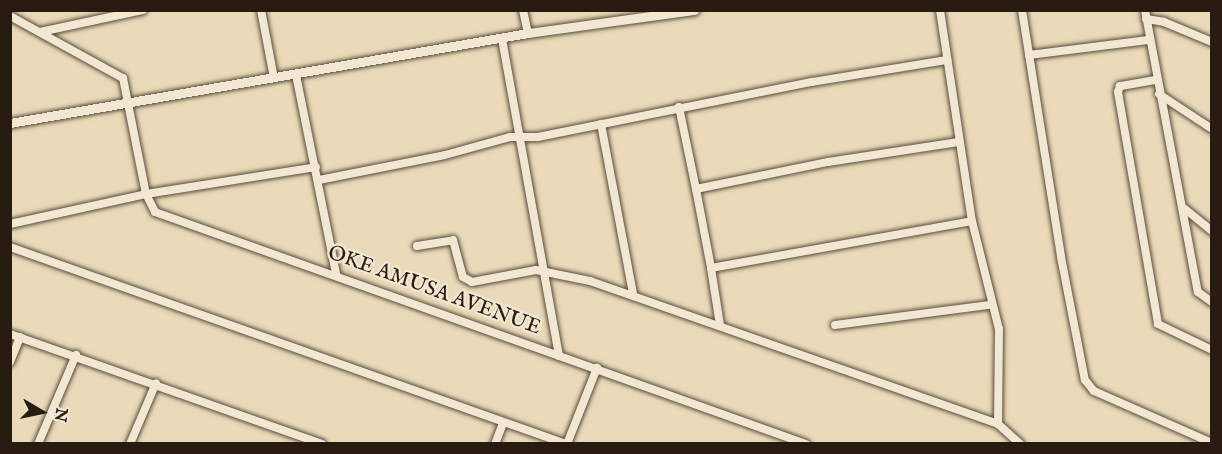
<!DOCTYPE html>
<style>
body{margin:0}
#map{position:relative;width:1222px;height:454px;overflow:hidden;background:#eadab9;font-family:"IM FELL English",serif}
div>[style]{position:absolute}
.roads{filter:drop-shadow(0 0 2px #584b3c) drop-shadow(0 0 2px #584b3c)}
.minor>*{height:8px;margin:-4px;padding:0 4px;transform-origin:4px;border-radius:4px;background:#f1e7d2}
.tertiary>*{height:9px;margin:-4.5px;padding:0 4.5px;transform-origin:4.5px;border-radius:4.5px;background:#f1e7d2}
span{translate:-50% -50%;white-space:nowrap;text-align:center;line-height:1.15;-webkit-text-stroke:4.5px #f1e7d2;paint-order:stroke}
.street-label{font-size:21px;color:#281b12}
.frame{position:absolute;inset:0;border:12px solid #281b12;pointer-events:none}
.north{position:absolute;left:12px;top:382px;width:60px;height:60px;-webkit-text-stroke:4px #f1e7d2;paint-order:stroke;rotate:99deg;font-size:16px;font-weight:700;line-height:24px;text-align:center;color:#281b12}
.north::after{content:'';display:block;margin:auto;width:21px;height:27px;background:#281b12;clip-path:polygon(50% 0,100% 100%,50% 72%,0 100%)}
</style>
<div id="map">
<div class="roads">
<div class="minor">
<i style="left:261px;top:10px;width:69px;rotate:79.2deg"></i>
<i style="left:523px;top:10px;width:24px;rotate:78deg"></i>
<i style="left:940px;top:10px;width:213px;rotate:81.4deg"></i>
<i style="left:972px;top:221px;width:111px;rotate:76deg"></i>
<i style="left:999px;top:329px;width:95px;rotate:90.6deg"></i>
<i style="left:998px;top:424px;width:30px;rotate:42deg"></i>
<i style="left:1022px;top:10px;width:250px;rotate:81deg"></i>
<i style="left:1061px;top:257px;width:125px;rotate:79deg"></i>
<i style="left:1085px;top:380px;width:14px;rotate:51deg"></i>
<i style="left:1094px;top:391px;width:129px;rotate:23.8deg"></i>
<i style="left:1145px;top:10px;width:287px;rotate:79.4deg"></i>
<i style="left:1198px;top:292px;width:17px;rotate:36deg"></i>
<i style="left:10px;top:16px;width:129px;rotate:28.8deg"></i>
<i style="left:123px;top:78px;width:118px;rotate:78.8deg"></i>
<i style="left:146px;top:194px;width:20px;rotate:63deg"></i>
<i style="left:155px;top:212px;width:691px;rotate:19.61deg"></i>
<i style="left:1146px;top:19px;width:18px;rotate:9deg"></i>
<i style="left:1164px;top:22px;width:52px;rotate:22.6deg"></i>
<i style="left:40px;top:32px;width:105px;rotate:-12.1deg"></i>
<i style="left:502px;top:39px;width:322px;rotate:79.8deg"></i>
<i style="left:1029px;top:55px;width:120px;rotate:-7.2deg"></i>
<i style="left:296px;top:75px;width:203px;rotate:78.6deg"></i>
<i style="left:1155px;top:80px;width:36px;rotate:170deg"></i>
<i style="left:1120px;top:86px;width:6px;rotate:108deg"></i>
<i style="left:1118px;top:92px;width:235px;rotate:80.2deg"></i>
<i style="left:1158px;top:324px;width:60px;rotate:25.7deg"></i>
<i style="left:1159px;top:94px;width:64px;rotate:33.4deg"></i>
<i style="left:679px;top:107px;width:84px;rotate:78.3deg"></i>
<i style="left:696px;top:189px;width:135px;rotate:-11.6deg"></i>
<i style="left:828px;top:162px;width:132px;rotate:-8.7deg"></i>
<i style="left:601px;top:124px;width:173px;rotate:79.3deg"></i>
<i style="left:319px;top:180px;width:128px;rotate:-11.2deg"></i>
<i style="left:445px;top:155px;width:67px;rotate:-15.5deg"></i>
<i style="left:510px;top:137px;width:28px"></i>
<i style="left:538px;top:137px;width:279px;rotate:-11.4deg"></i>
<i style="left:812px;top:82px;width:137px;rotate:-9.3deg"></i>
<i style="left:696px;top:189px;width:80px;rotate:79.2deg"></i>
<i style="left:1185px;top:209px;width:35px;rotate:39deg"></i>
<i style="left:10px;top:224px;width:139px;rotate:-12.4deg"></i>
<i style="left:146px;top:194px;width:172px;rotate:-9deg"></i>
<i style="left:417px;top:246px;width:36px;rotate:-9deg"></i>
<i style="left:453px;top:240px;width:38px;rotate:75deg"></i>
<i style="left:463px;top:277px;width:10px;rotate:29deg"></i>
<i style="left:472px;top:282px;width:65px;rotate:-10.6deg"></i>
<i style="left:536px;top:270px;width:55px;rotate:11.5deg"></i>
<i style="left:590px;top:281px;width:432px;rotate:19.3deg"></i>
<i style="left:10px;top:247px;width:590px;rotate:19.51deg"></i>
<i style="left:720px;top:325px;width:58px;rotate:-99deg"></i>
<i style="left:711px;top:268px;width:265px;rotate:-10.2deg"></i>
<i style="left:835px;top:325px;width:156px;rotate:-7.4deg"></i>
<i style="left:10px;top:334px;width:331px;rotate:19.4deg"></i>
<i style="left:10px;top:362px;width:27px;rotate:-68deg"></i>
<i style="left:38px;top:444px;width:97px;rotate:-66.9deg"></i>
<i style="left:130px;top:444px;width:66px;rotate:-66.9deg"></i>
<i style="left:495px;top:444px;width:22px;rotate:-69deg"></i>
<i style="left:567px;top:444px;width:82px;rotate:-68.5deg"></i>
</div>
<div class="tertiary">
<i style="left:10px;top:123px;width:526px;rotate:-9.86deg"></i>
<i style="left:528px;top:33px;width:168px;rotate:-7.9deg"></i>
</div>
</div>
<div class="street-label">
<span style="left:434px;top:291px;rotate:20deg">OKE AMUSA AVENUE</span>
</div>
<div class="frame"></div>
<div class="north">N</div>
</div>
